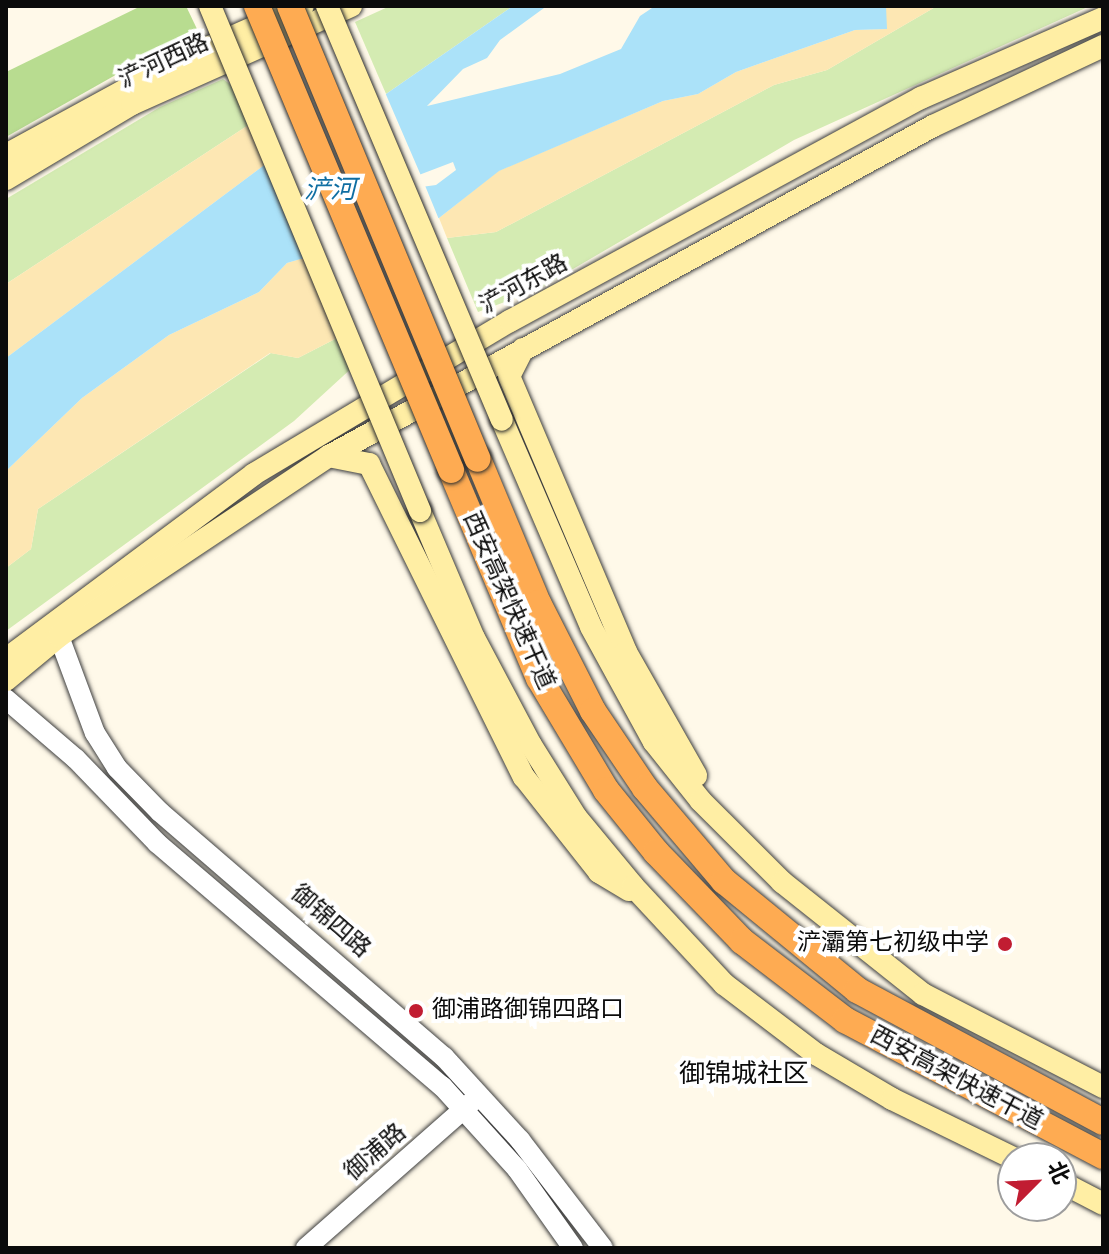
<!DOCTYPE html>
<meta charset="utf-8">
<style>
body{margin:0}
#map{position:relative;width:1109px;height:1254px;overflow:hidden;background:#fff9e9;font-family:Spectral,"Noto Sans SC",serif}
div>[style]{position:absolute}
.green>*{inset:0;background:#d4ebb2}
.forest>*{inset:0;background:#b8dc90}
.sand>*{inset:0;background:#fde7b3}
.water>*{inset:0;background:#abe2f9}
.pier>*{inset:0;background:#fff9e9}
.roads{filter:drop-shadow(0 0 2px #3e3e3e) drop-shadow(0 0 2px #3e3e3e)}
.tertiary>*{height:20px;margin:-10px;padding:0 10px;transform-origin:10px;border-radius:10px;background:#fff}
.secondary>*{height:22px;margin:-11px;padding:0 11px;transform-origin:11px;border-radius:11px;background:#ffeea4}
.trunk>*{height:26px;margin:-13px;padding:0 13px;transform-origin:13px;border-radius:13px;background:#feab52}
.bridges{filter:drop-shadow(0 0 2px #2d2d2d) drop-shadow(0 0 2px #2d2d2d)}
.secondary-bridge>*{height:22px;margin:-11px;padding:0 11px;transform-origin:11px;border-radius:11px;background:#ffeea4}
.trunk-bridge>*{height:26px;margin:-13px;padding:0 13px;transform-origin:13px;border-radius:13px;background:#feab52}
.dots>*{width:22px;height:22px;translate:-50% -50%;box-sizing:border-box;border:4px solid #fff;border-radius:50%}
span{translate:-50% -50%;white-space:nowrap;text-align:center;line-height:1.15;-webkit-text-stroke:8px #fff;paint-order:stroke}
.street-label{font-size:24px;color:#0b0b0b}
.poi-label{font-size:24px;color:#0b0b0b}
.right{translate:-100% -50%;text-align:right}
.left{translate:0 -50%;text-align:left}
.water-label{font-size:26px;color:#0f6ea2;font-style:italic}
.neighbourhood-label{font-size:26px;color:#0b0b0b}
.frame{position:absolute;inset:0;border:8px solid #0b0b0b;pointer-events:none}
.north{position:absolute;left:997px;top:1142px;width:80px;height:80px;box-sizing:border-box;background:#fff;border:2px solid #9d9d9d;border-radius:50%;rotate:66deg;font-size:22px;font-weight:700;line-height:32px;text-align:center;color:#0b0b0b}
.north::after{content:'';display:block;margin:auto;width:28px;height:36px;background:#c11d32;clip-path:polygon(50% 0,100% 100%,50% 72%,0 100%)}
</style>
<div id="map">
<div class="green">
<i style="clip-path:polygon(390px 6px,513px 6px,386px 94px,355px 22px)"></i>
<i style="clip-path:polygon(937px 6px,1090px 6px,794px 140px,537px 290px,478px 312px,447px 238px,496px 232px,774px 85px,827px 70px)"></i>
<i style="clip-path:polygon(223px 79px,235px 88px,250px 124px,6px 284px,6px 199px,160px 107px)"></i>
<i style="clip-path:polygon(341px 336px,354px 366px,294px 421px,6px 631px,6px 568px,31px 549px,38px 509px,271px 353px,298px 358px)"></i>
</div>
<div class="forest">
<i style="clip-path:polygon(141px 6px,186px 6px,197px 29px,6px 137px,6px 72px)"></i>
</div>
<div class="sand">
<i style="clip-path:polygon(886px 6px,937px 6px,827px 70px,774px 85px,496px 232px,447px 238px,439px 218px,498px 171px,663px 101px,698px 94px,736px 72px,855px 30px,886px 29px)"></i>
<i style="clip-path:polygon(250px 124px,267px 163px,6px 358px,6px 284px)"></i>
<i style="clip-path:polygon(307px 257px,341px 336px,298px 358px,270px 353px,38px 509px,31px 549px,6px 568px,6px 471px,82px 398px,169px 335px,259px 292px,287px 263px)"></i>
</div>
<div class="water">
<i style="clip-path:polygon(evenodd,513px 6px,555px 6px,544px 8px,500px 40px,487px 58px,463px 69px,427px 106px,560px 74px,621px 49px,640px 16px,655px 6px,886px 6px,887px 29px,855px 30px,736px 72px,698px 94px,663px 101px,499px 171px,439px 218px,287px 263px,259px 292px,169px 335px,82px 398px,6px 471px,6px 358px,267px 163px,386px 94px,513px 6px,453px 162px,456px 170px,436px 185px,392px 191px,390px 186px,453px 162px)"></i>
</div>
<div class="pier">
<i style="clip-path:polygon(384px 90px,422px 178px,401px 186px,424px 183px,440px 222px,398px 240px,309px 261px,265px 159px)"></i>
</div>
<div class="roads">
<div class="tertiary">
<i style="left:54px;top:623px;width:117px;rotate:69.6deg"></i>
<i style="left:95px;top:733px;width:41px;rotate:57.8deg"></i>
<i style="left:117px;top:768px;width:62px;rotate:45.7deg"></i>
<i style="left:160px;top:812px;width:375px;rotate:40.8deg"></i>
<i style="left:444px;top:1057px;width:113px;rotate:47.5deg"></i>
<i style="left:520px;top:1140px;width:136px;rotate:52.5deg"></i>
<i style="left:6px;top:699px;width:92px;rotate:40.6deg"></i>
<i style="left:76px;top:759px;width:117px;rotate:46deg"></i>
<i style="left:157px;top:843px;width:375px;rotate:40.5deg"></i>
<i style="left:442px;top:1086px;width:112px;rotate:47.9deg"></i>
<i style="left:517px;top:1169px;width:97px;rotate:54.7deg"></i>
<i style="left:306px;top:1248px;width:222px;rotate:-41.4deg"></i>
</div>
<div class="secondary">
<i style="left:6px;top:155px;width:200px;rotate:-28.6deg"></i>
<i style="left:182px;top:59px;width:132px;rotate:-23.7deg"></i>
<i style="left:6px;top:179px;width:147px;rotate:-30.8deg"></i>
<i style="left:132px;top:104px;width:240px;rotate:-24.1deg"></i>
<i style="left:523px;top:349px;width:30px;rotate:117deg"></i>
<i style="left:509px;top:376px;width:300px;rotate:67deg"></i>
<i style="left:626px;top:652px;width:142px;rotate:60.4deg"></i>
<i style="left:502px;top:420px;width:225px;rotate:66.7deg"></i>
<i style="left:591px;top:627px;width:131px;rotate:61.3deg"></i>
<i style="left:654px;top:742px;width:75px;rotate:51.5deg"></i>
<i style="left:701px;top:801px;width:115px;rotate:45deg"></i>
<i style="left:782px;top:882px;width:180px;rotate:38.5deg"></i>
<i style="left:923px;top:994px;width:203px;rotate:27.3deg"></i>
<i style="left:329px;top:456px;width:41px;rotate:11.3deg"></i>
<i style="left:369px;top:464px;width:349px;rotate:63.7deg"></i>
<i style="left:524px;top:777px;width:121px;rotate:51.7deg"></i>
<i style="left:599px;top:872px;width:35px;rotate:31deg"></i>
<i style="left:420px;top:511px;width:138px;rotate:67deg"></i>
<i style="left:474px;top:638px;width:121px;rotate:62deg"></i>
<i style="left:531px;top:745px;width:85px;rotate:58deg"></i>
<i style="left:576px;top:817px;width:89px;rotate:50.4deg"></i>
<i style="left:633px;top:886px;width:134px;rotate:47.1deg"></i>
<i style="left:724px;top:984px;width:116px;rotate:37.3deg"></i>
<i style="left:816px;top:1054px;width:88px;rotate:30.6deg"></i>
<i style="left:892px;top:1099px;width:135px;rotate:26deg"></i>
<i style="left:6px;top:659px;width:309px;rotate:-36.7deg"></i>
<i style="left:254px;top:474px;width:298px;rotate:-30.9deg"></i>
<i style="left:510px;top:321px;width:468px;rotate:-28.5deg"></i>
<i style="left:921px;top:98px;width:199px;rotate:-23.7deg"></i>
<i style="left:6px;top:680px;width:69px;rotate:-39.7deg"></i>
<i style="left:59px;top:636px;width:324px;rotate:-33.7deg"></i>
<i style="left:329px;top:456px;width:688px;rotate:-28.65deg"></i>
<i style="left:933px;top:126px;width:188px;rotate:-25.2deg"></i>
<i style="left:1061px;top:1182px;width:47px;rotate:27.6deg"></i>
</div>
<div class="trunk">
<i style="left:478px;top:459px;width:156px;rotate:67.4deg"></i>
<i style="left:538px;top:603px;width:121px;rotate:63deg"></i>
<i style="left:593px;top:711px;width:93px;rotate:56deg"></i>
<i style="left:645px;top:788px;width:122px;rotate:49.7deg"></i>
<i style="left:724px;top:881px;width:172px;rotate:39.3deg"></i>
<i style="left:857px;top:990px;width:279px;rotate:28.2deg"></i>
<i style="left:451px;top:470px;width:226px;rotate:67.1deg"></i>
<i style="left:539px;top:678px;width:131px;rotate:59.1deg"></i>
<i style="left:606px;top:790px;width:80px;rotate:51.1deg"></i>
<i style="left:656px;top:852px;width:124px;rotate:46deg"></i>
<i style="left:742px;top:941px;width:130px;rotate:37.5deg"></i>
<i style="left:845px;top:1020px;width:292px;rotate:27.8deg"></i>
</div>
</div>
<div class="bridges">
<div class="secondary-bridge">
<i style="left:210px;top:6px;width:547px;rotate:67.42deg"></i>
<i style="left:327px;top:6px;width:449px;rotate:67.1deg"></i>
</div>
<div class="trunk-bridge">
<i style="left:257px;top:6px;width:503px;rotate:67.31deg"></i>
<i style="left:290px;top:6px;width:490px;rotate:67.5deg"></i>
</div>
</div>
<div class="dots">
<i style="left:1005px;top:944px;background:#c11d32"></i>
<i style="left:416px;top:1011px;background:#c11d32"></i>
</div>
<div class="street-label">
<span style="left:164px;top:62px;rotate:-25deg">浐河西路</span>
<span style="left:524px;top:285px;rotate:-29deg">浐河东路</span>
<span style="left:508px;top:601px;rotate:66deg">西安高架快速干道</span>
<span style="left:330px;top:922px;rotate:41deg">御锦四路</span>
<span style="left:956px;top:1079px;rotate:28deg">西安高架快速干道</span>
<span style="left:376px;top:1153px;rotate:-41deg">御浦路</span>
</div>
<div class="poi-label">
<span class="right" style="left:989px;top:944px">浐灞第七初级中学</span>
<span class="left" style="left:432px;top:1011px">御浦路御锦四路口</span>
</div>
<div class="water-label">
<span style="left:330px;top:191px">浐河</span>
</div>
<div class="neighbourhood-label">
<span style="left:744px;top:1075px">御锦城社区</span>
</div>
<div class="frame"></div>
<div class="north">北</div>
</div>
